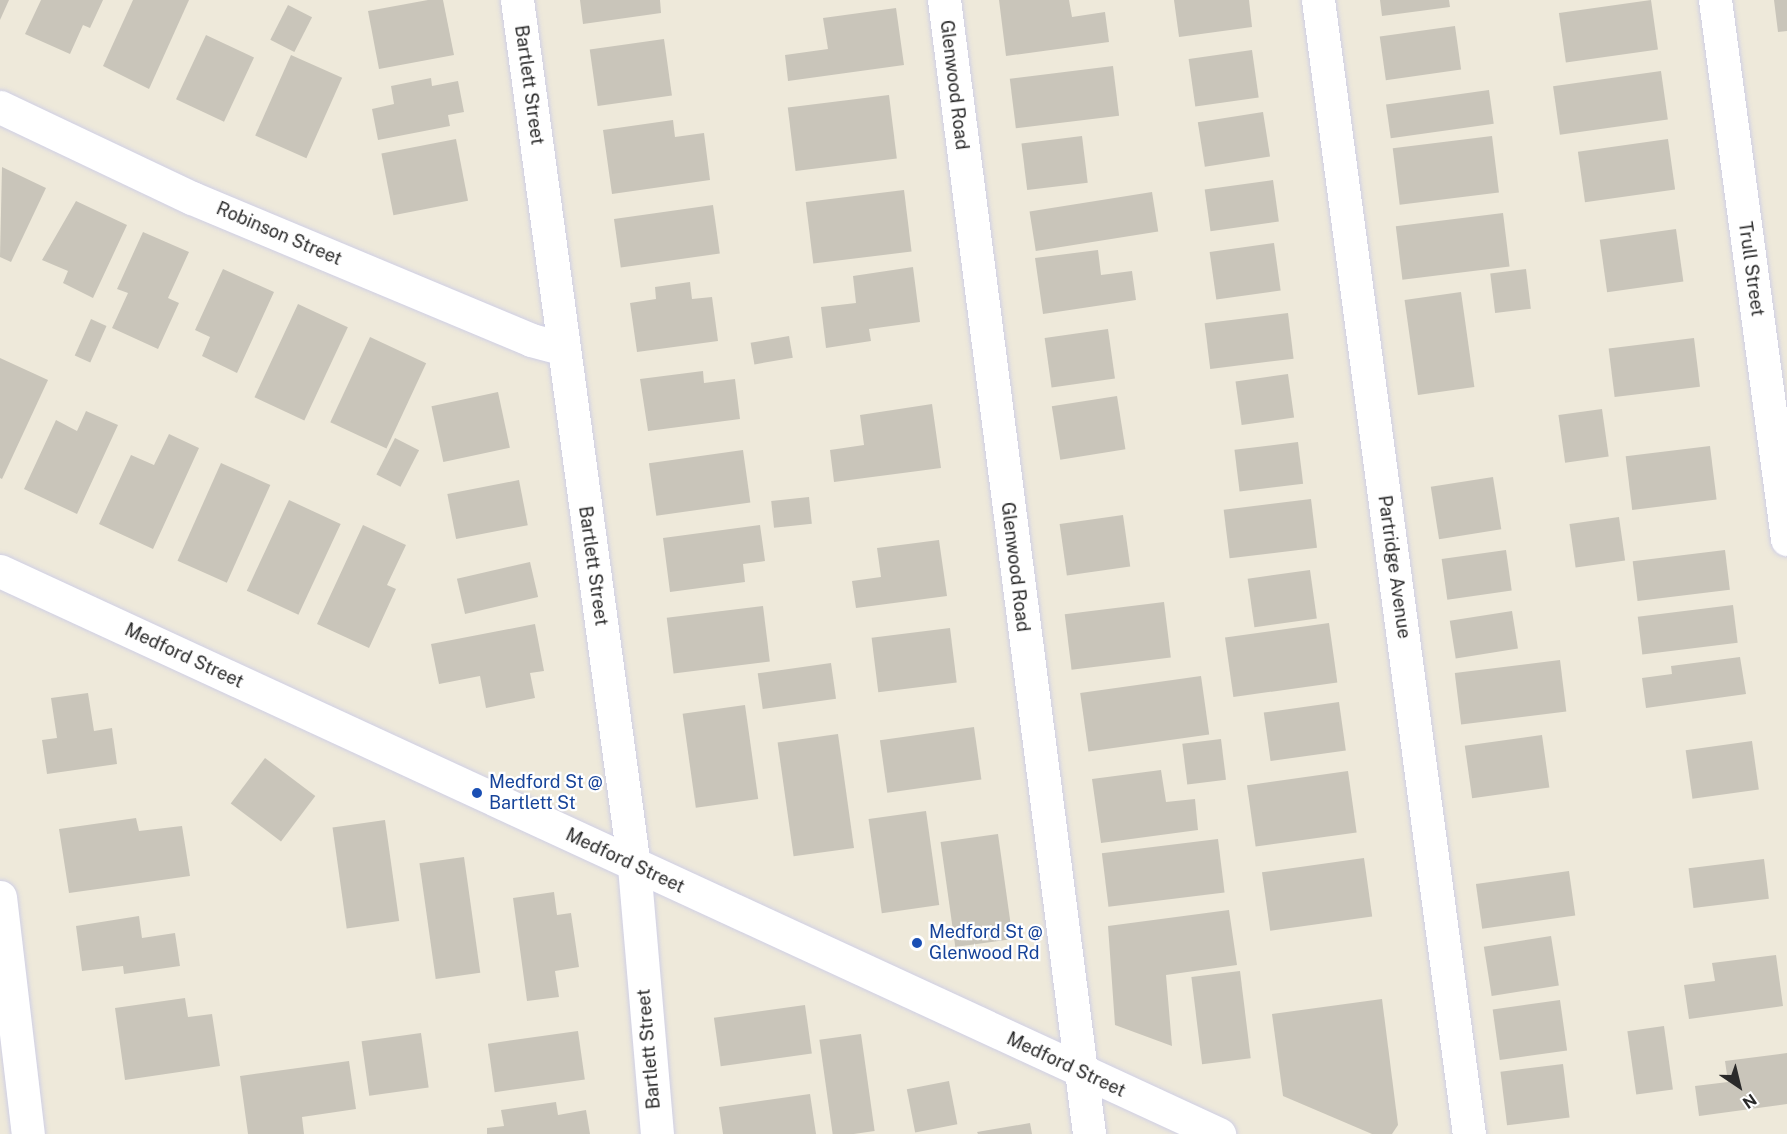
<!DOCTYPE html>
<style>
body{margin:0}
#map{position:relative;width:1787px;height:1134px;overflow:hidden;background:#eee9da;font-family:"Public Sans",sans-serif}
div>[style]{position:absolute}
.building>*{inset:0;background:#c9c5ba;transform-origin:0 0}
.roads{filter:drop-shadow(0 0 2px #cfcfe5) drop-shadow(0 0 2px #cfcfe5)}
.street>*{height:33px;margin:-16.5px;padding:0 16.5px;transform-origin:16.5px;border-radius:16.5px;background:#fff}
.secondary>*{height:33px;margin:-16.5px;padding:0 16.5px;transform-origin:16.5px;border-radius:16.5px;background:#fff}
.dots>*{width:16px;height:16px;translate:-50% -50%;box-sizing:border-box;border:3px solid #fff;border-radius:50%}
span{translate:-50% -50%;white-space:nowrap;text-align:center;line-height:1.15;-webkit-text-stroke:4.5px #fff;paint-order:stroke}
.street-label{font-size:18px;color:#2a2a2a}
.transit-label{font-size:18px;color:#164399}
.left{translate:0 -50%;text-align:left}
.north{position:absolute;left:1709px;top:1056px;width:60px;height:60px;-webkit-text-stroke:4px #fff;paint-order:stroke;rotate:145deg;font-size:16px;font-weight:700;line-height:24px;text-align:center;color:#2a2a2a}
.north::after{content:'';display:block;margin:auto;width:21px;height:27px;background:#2a2a2a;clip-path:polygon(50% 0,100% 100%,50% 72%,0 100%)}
</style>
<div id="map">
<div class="building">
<i style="clip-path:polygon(0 0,9px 0,0 20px)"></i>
<i style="clip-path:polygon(41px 0,103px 0,90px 28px,83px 25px,70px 54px,25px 34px)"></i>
<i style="clip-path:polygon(133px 0,189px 0,149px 89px,103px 66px)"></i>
<i style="clip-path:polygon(428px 0,443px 0,454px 55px,379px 69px,368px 11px)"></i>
<i style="clip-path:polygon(580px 0,660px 0,661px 13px,583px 24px)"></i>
<i style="clip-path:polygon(999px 0,1069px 0,1072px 17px,1105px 12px,1109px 42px,1006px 56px)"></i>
<i style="clip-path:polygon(1174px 0,1249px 0,1252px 27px,1179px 37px)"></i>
<i style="clip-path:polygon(1380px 0,1449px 0,1450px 7px,1382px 16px)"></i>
<i style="left:1651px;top:0;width:50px;height:93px;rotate:82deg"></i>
<i style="clip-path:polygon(1774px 0,1787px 0,1787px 31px,1778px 32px)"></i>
<i style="left:288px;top:5px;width:27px;height:39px;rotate:27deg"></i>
<i style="clip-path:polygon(896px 8px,904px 65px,788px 81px,785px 55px,828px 49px,823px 18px)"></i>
<i style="left:1455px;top:26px;width:44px;height:76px;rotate:82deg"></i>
<i style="left:206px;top:35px;width:53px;height:71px;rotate:25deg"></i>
<i style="left:664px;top:39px;width:57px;height:75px;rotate:82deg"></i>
<i style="left:1252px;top:50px;width:48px;height:64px;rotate:82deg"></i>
<i style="left:291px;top:55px;width:56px;height:88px;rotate:24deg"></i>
<i style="left:1113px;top:66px;width:50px;height:104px;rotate:83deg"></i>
<i style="left:1661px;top:71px;width:49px;height:109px;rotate:82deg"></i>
<i style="clip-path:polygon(431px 78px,432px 86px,458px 81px,464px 112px,448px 115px,450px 126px,378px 140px,372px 109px,394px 104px,391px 86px)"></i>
<i style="left:1489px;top:90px;width:34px;height:104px;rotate:82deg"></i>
<i style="left:889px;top:95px;width:64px;height:102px;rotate:83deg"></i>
<i style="left:1263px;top:112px;width:45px;height:66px;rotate:81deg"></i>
<i style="clip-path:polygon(673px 120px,675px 137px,704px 133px,710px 180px,612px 194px,603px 130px)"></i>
<i style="left:1082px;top:136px;width:47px;height:61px;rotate:83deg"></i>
<i style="left:1492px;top:136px;width:57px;height:100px;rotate:83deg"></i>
<i style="left:456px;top:139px;width:63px;height:76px;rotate:79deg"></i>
<i style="left:1668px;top:139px;width:51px;height:91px;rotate:82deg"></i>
<i style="clip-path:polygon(2px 167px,46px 188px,11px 262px,0 257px)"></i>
<i style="left:1273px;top:180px;width:42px;height:69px;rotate:82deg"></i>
<i style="left:904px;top:190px;width:62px;height:99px;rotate:83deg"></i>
<i style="left:1152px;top:192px;width:40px;height:124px;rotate:81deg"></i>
<i style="clip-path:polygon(76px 201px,127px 225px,93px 298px,63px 283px,68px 271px,42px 260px)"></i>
<i style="left:713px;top:205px;width:49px;height:100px;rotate:82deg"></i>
<i style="left:1503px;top:213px;width:54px;height:108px;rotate:83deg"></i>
<i style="left:1676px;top:229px;width:53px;height:77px;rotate:82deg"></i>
<i style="clip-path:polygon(143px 232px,189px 252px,168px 298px,179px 303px,158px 349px,112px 328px,128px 293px,117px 289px)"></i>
<i style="left:1274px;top:243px;width:48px;height:65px;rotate:82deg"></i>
<i style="clip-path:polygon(1098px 250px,1101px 275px,1132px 271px,1136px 300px,1043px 314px,1035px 258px)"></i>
<i style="clip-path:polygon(913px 267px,920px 322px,869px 329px,871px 341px,826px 348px,821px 307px,856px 303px,853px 276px)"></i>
<i style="clip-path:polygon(223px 269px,274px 292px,237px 373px,202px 356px,210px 337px,195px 330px)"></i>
<i style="left:1526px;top:269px;width:40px;height:36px;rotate:83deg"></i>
<i style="clip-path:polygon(690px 282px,692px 299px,712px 297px,718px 341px,637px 352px,630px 303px,656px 299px,655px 287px)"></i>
<i style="left:1461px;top:292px;width:96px;height:57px;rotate:82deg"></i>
<i style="left:298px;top:304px;width:55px;height:103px;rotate:25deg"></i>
<i style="left:1288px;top:313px;width:46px;height:84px;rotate:83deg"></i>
<i style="left:91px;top:319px;width:17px;height:40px;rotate:24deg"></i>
<i style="left:1108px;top:329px;width:50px;height:64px;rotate:82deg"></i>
<i style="left:789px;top:336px;width:22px;height:39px;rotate:80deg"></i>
<i style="left:370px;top:337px;width:62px;height:94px;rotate:25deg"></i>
<i style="left:1694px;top:338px;width:49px;height:86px;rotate:83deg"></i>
<i style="clip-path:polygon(0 358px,48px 380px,2px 479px,0 478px)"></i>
<i style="clip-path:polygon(703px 371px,704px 383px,735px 379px,740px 419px,648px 431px,640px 379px)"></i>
<i style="left:1288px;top:374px;width:44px;height:53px;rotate:82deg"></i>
<i style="left:498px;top:392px;width:57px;height:68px;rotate:78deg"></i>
<i style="left:1117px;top:396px;width:54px;height:66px;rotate:81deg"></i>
<i style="clip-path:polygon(932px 404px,941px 468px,834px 482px,830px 450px,864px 445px,860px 415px)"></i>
<i style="left:1602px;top:409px;width:48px;height:44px;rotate:82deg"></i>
<i style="clip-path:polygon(86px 411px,118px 425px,77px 514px,24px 489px,56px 420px,77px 431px)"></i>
<i style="clip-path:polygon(169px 434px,199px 448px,153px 549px,99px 524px,131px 455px,154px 465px)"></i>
<i style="left:395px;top:438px;width:27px;height:41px;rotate:27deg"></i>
<i style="left:1298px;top:442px;width:42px;height:64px;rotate:83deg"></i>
<i style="left:1710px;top:446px;width:54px;height:85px;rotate:83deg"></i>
<i style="left:743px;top:450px;width:53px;height:95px;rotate:82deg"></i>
<i style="left:221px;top:463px;width:54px;height:107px;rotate:24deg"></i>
<i style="left:1493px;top:477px;width:53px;height:63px;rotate:81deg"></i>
<i style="left:519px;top:480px;width:46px;height:73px;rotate:79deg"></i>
<i style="left:809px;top:497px;width:27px;height:38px;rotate:84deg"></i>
<i style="left:1311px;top:499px;width:49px;height:88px;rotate:83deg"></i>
<i style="left:289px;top:500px;width:57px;height:100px;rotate:25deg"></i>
<i style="left:1123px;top:515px;width:52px;height:64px;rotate:82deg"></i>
<i style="left:1619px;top:517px;width:44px;height:50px;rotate:82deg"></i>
<i style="clip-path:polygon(363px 525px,406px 545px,387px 585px,396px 589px,369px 648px,317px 624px)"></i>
<i style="clip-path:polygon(760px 525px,765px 561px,743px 564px,745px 582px,670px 592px,663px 538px)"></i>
<i style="clip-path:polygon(939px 540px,947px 596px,856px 608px,852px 581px,881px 577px,877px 548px)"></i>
<i style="left:1506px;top:550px;width:41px;height:65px;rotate:82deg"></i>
<i style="left:1725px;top:550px;width:40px;height:93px;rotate:83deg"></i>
<i style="left:530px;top:562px;width:36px;height:75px;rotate:77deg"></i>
<i style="left:1310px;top:570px;width:49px;height:63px;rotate:82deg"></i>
<i style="left:1164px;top:602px;width:56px;height:100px;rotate:83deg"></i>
<i style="left:1733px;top:605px;width:38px;height:96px;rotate:83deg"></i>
<i style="left:763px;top:606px;width:56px;height:97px;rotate:83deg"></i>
<i style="left:1512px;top:611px;width:38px;height:63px;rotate:81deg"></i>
<i style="left:1329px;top:623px;width:60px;height:105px;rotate:82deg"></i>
<i style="clip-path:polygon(535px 624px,544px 671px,530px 673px,535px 698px,486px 708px,480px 676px,439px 684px,431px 644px)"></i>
<i style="left:950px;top:628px;width:55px;height:79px;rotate:83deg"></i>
<i style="clip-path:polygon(1740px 657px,1746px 694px,1646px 708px,1642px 678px,1672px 674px,1671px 666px)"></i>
<i style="left:1560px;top:660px;width:52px;height:106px;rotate:83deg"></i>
<i style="left:831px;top:663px;width:36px;height:74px;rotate:82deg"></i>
<i style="left:1201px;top:676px;width:59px;height:122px;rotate:82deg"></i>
<i style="clip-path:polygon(88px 693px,94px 731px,112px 728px,117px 764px,47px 774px,42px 740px,57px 738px,51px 698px)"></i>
<i style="left:1339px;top:702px;width:49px;height:76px;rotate:82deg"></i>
<i style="left:745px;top:705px;width:95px;height:63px;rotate:82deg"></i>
<i style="left:974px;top:727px;width:53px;height:95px;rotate:82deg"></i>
<i style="left:838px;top:734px;width:115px;height:61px;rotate:82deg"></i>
<i style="left:1542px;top:735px;width:53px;height:78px;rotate:82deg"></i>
<i style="left:1221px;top:739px;width:41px;height:39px;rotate:83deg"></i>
<i style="left:1752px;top:741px;width:49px;height:67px;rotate:82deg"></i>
<i style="left:265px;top:758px;width:63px;height:57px;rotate:37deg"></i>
<i style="clip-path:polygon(1161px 770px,1166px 802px,1195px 799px,1198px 830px,1101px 843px,1092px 779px)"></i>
<i style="left:1348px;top:771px;width:62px;height:102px;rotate:82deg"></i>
<i style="left:926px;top:811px;width:95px;height:58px;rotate:82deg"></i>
<i style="clip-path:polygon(136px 818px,139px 831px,182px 826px,190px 876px,69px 893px,59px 829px)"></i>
<i style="left:385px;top:820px;width:102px;height:53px;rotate:82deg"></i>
<i style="left:998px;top:834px;width:106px;height:58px;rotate:82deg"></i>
<i style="left:1218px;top:839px;width:54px;height:117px;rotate:83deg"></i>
<i style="left:464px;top:857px;width:117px;height:45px;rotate:82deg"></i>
<i style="left:1364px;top:858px;width:59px;height:103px;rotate:82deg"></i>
<i style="left:1764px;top:859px;width:40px;height:76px;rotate:83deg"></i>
<i style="left:1569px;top:871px;width:45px;height:94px;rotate:82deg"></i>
<i style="clip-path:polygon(554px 892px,557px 915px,571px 913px,579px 967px,555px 971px,559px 997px,527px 1001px,513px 898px)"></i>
<i style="clip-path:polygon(1229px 910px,1237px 965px,1166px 975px,1172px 1046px,1115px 1025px,1108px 926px)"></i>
<i style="clip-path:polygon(139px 916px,142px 938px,175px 933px,180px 966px,124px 974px,123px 966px,82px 971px,76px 926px)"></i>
<i style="left:1551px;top:936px;width:50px;height:68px;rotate:81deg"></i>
<i style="clip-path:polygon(1776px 955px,1783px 1006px,1689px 1019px,1684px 985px,1715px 981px,1712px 963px)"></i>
<i style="left:1240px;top:971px;width:88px;height:49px;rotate:83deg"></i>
<i style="clip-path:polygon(185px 998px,188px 1017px,212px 1014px,220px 1066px,125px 1080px,115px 1008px)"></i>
<i style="clip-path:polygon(1382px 999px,1398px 1125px,1392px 1134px,1372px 1134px,1283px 1096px,1272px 1014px)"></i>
<i style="left:1560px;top:1000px;width:51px;height:68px;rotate:82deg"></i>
<i style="left:805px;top:1005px;width:49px;height:92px;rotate:82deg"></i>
<i style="left:1664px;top:1026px;width:64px;height:37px;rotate:82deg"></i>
<i style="left:578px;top:1031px;width:49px;height:91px;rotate:82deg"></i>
<i style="left:421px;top:1033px;width:55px;height:60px;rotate:82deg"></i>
<i style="left:861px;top:1034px;width:98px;height:42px;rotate:82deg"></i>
<i style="clip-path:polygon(1787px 1053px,1787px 1104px,1699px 1116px,1695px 1086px,1728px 1082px,1725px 1061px)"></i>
<i style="clip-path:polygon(349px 1061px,356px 1109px,302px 1117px,304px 1134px,248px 1134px,240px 1076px)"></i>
<i style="left:1563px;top:1064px;width:54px;height:63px;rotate:83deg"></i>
<i style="left:949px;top:1081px;width:44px;height:43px;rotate:79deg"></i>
<i style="clip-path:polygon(810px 1094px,816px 1134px,723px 1134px,719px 1107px)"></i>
<i style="clip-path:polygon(556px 1102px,558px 1115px,586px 1110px,590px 1134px,487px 1134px,487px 1128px,504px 1126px,501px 1110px)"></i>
<i style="clip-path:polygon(1030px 1123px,1032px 1134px,978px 1134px,977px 1132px)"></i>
</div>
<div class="roads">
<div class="street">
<i style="left:517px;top:0;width:874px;rotate:82.31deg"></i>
<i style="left:634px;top:866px;width:269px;rotate:85.1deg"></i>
<i style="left:944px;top:0;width:1143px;rotate:82.71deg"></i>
<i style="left:1318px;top:0;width:1144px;rotate:82.42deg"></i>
<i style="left:1715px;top:0;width:544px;rotate:82.39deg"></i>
<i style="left:0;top:107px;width:212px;rotate:25.4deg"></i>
<i style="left:192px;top:198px;width:368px;rotate:22.7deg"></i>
<i style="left:531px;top:340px;width:34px;rotate:15deg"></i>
<i style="left:0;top:897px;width:239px;rotate:83.3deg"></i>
</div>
<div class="secondary">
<i style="left:0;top:571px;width:1343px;rotate:24.79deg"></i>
</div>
</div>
<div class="dots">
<i style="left:477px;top:793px;background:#1a4fb4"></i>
<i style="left:917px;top:943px;background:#1a4fb4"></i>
</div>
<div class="street-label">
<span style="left:529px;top:85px;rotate:82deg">Bartlett Street</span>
<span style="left:954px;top:85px;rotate:83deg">Glenwood Road</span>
<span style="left:279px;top:234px;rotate:23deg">Robinson Street</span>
<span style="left:1751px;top:269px;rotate:82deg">Trull Street</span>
<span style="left:593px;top:566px;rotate:82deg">Bartlett Street</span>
<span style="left:1015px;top:567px;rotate:83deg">Glenwood Road</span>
<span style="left:1394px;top:567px;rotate:82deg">Partridge Avenue</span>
<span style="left:184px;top:656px;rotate:25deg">Medford Street</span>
<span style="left:625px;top:861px;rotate:25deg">Medford Street</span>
<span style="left:649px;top:1049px;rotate:-95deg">Bartlett Street</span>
<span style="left:1066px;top:1065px;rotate:25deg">Medford Street</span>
</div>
<div class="transit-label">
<span class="left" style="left:489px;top:793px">Medford St @<br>Bartlett St</span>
<span class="left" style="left:929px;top:943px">Medford St @<br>Glenwood Rd</span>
</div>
<div class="north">N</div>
</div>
